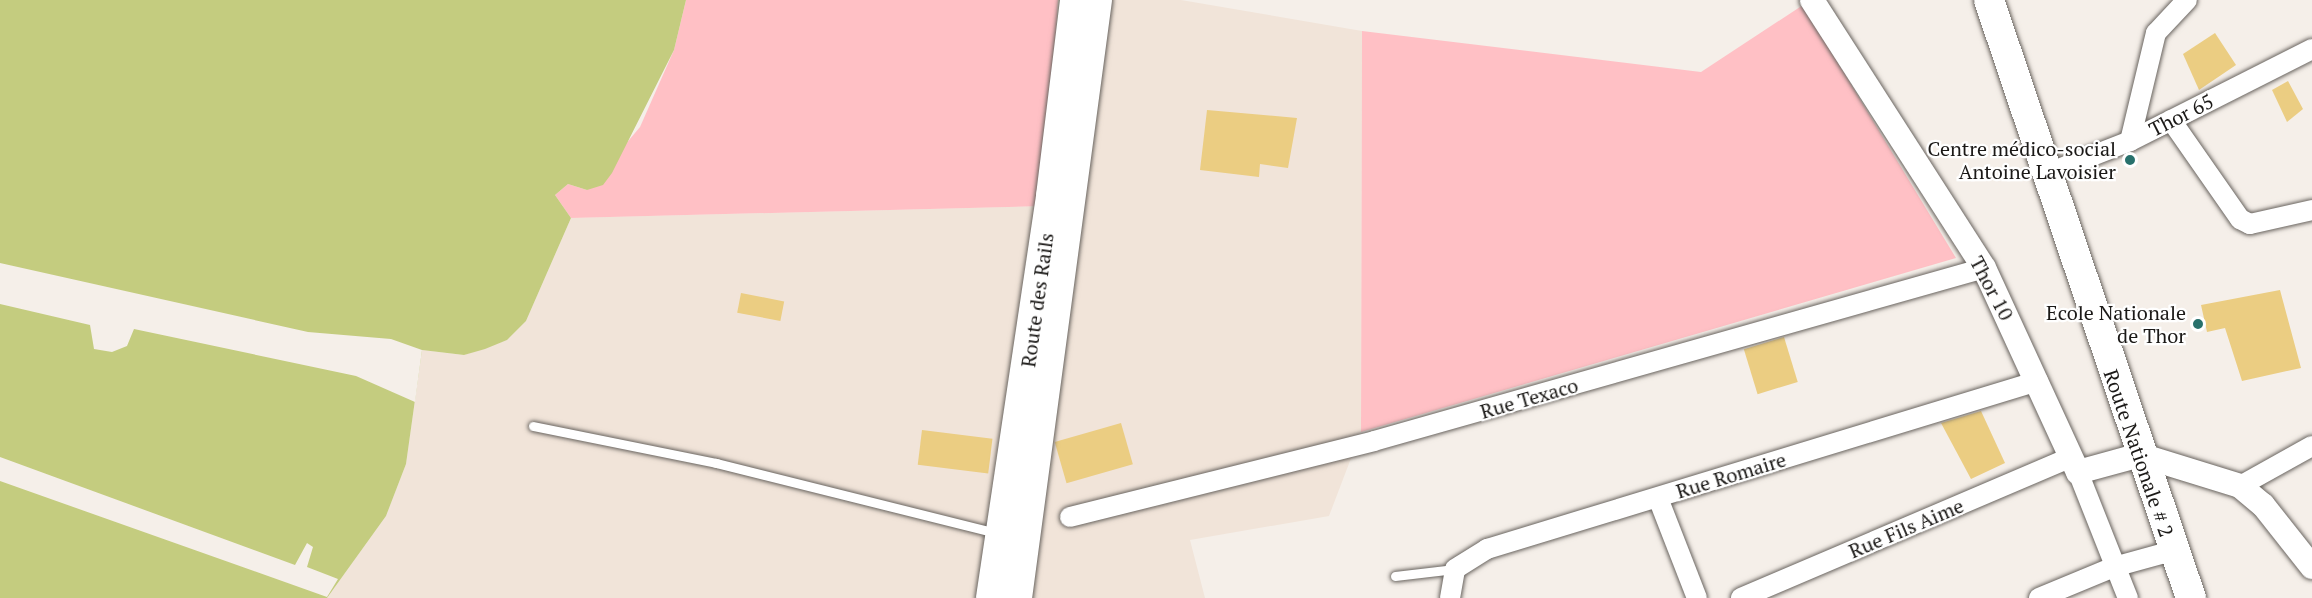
<!DOCTYPE html>
<meta charset="utf-8">
<style>
body{margin:0}
#map{position:relative;width:2312px;height:598px;overflow:hidden;background:#f5efe9;font-family:"PT Serif",serif}
div>[style]{position:absolute}
.built>*{inset:0;background:#f1e4d9}
.green>*{inset:0;background:#ffc0c5}
.water>*{inset:0;background:#c4cc7f}
.pier>*{inset:0;background:#f5efe9}
.building>*{inset:0;background:#ebcd82;transform-origin:0 0}
.roads{filter:drop-shadow(0 0 2px #69645f) drop-shadow(0 0 2px #69645f)}
.service>*{height:9px;margin:-4.5px;padding:0 4.5px;transform-origin:4.5px;border-radius:4.5px;background:#fff}
.minor>*{height:20px;margin:-10px;padding:0 10px;transform-origin:10px;border-radius:10px;background:#fff}
.tertiary>*{height:24px;margin:-12px;padding:0 12px;transform-origin:12px;border-radius:12px;background:#fff}
.primary>*{height:30px;margin:-15px;padding:0 15px;transform-origin:15px;border-radius:15px;background:#fff}
.dots>*{width:16px;height:16px;translate:-50% -50%;box-sizing:border-box;border:3px solid #fff;border-radius:50%}
span{translate:-50% -50%;white-space:nowrap;text-align:center;line-height:1.15;-webkit-text-stroke:4.5px #fff;paint-order:stroke}
.street-label{font-size:20px;color:#1b1917}
.poi-label{font-size:20px;color:#1b1917}
.right{translate:-100% -50%;text-align:right}
</style>
<div id="map">
<div class="built">
<i style="clip-path:polygon(1058px 0,1181px 0,1362px 31px,1361px 432px,1329px 516px,1190px 540px,1205px 598px,327px 598px,386px 516px,406px 464px,422px 350px,464px 355px,507px 340px,526px 321px,571px 218px,1044px 206px)"></i>
</div>
<div class="green">
<i style="clip-path:polygon(686px 0,1058px 0,1044px 206px,571px 218px,555px 195px,568px 184px,587px 190px,640px 127px,674px 50px)"></i>
<i style="clip-path:polygon(1803px 5px,1956px 258px,1361px 432px,1362px 31px,1701px 72px)"></i>
</div>
<div class="water">
<i style="clip-path:polygon(0 0,686px 0,674px 50px,612px 173px,603px 185px,587px 190px,568px 184px,555px 195px,571px 218px,526px 321px,507px 340px,485px 349px,464px 355px,422px 350px,406px 464px,386px 516px,327px 598px,0 598px)"></i>
</div>
<div class="pier">
<i style="clip-path:polygon(0 263px,308px 332px,391px 339px,422px 350px,415px 402px,356px 376px,134px 329px,127px 346px,112px 352px,94px 349px,90px 325px,0 304px)"></i>
<i style="clip-path:polygon(0 457px,295px 565px,307px 543px,313px 547px,307px 567px,338px 579px,327px 597px,0 481px)"></i>
</div>
<div class="building">
<i style="clip-path:polygon(2215px 33px,2236px 65px,2199px 90px,2183px 54px)"></i>
<i style="clip-path:polygon(2288px 81px,2303px 109px,2287px 122px,2272px 90px)"></i>
<i style="clip-path:polygon(1207px 110px,1297px 118px,1288px 168px,1260px 164px,1259px 177px,1200px 170px)"></i>
<i style="clip-path:polygon(2280px 290px,2301px 368px,2242px 381px,2225px 328px,2207px 332px,2201px 305px)"></i>
<i style="left:741px;top:293px;width:44px;height:20px;rotate:11deg"></i>
<i style="left:1784px;top:337px;width:47px;height:42px;rotate:73deg"></i>
<i style="clip-path:polygon(1981px 411px,2005px 463px,1971px 479px,1941px 423px)"></i>
<i style="left:1121px;top:423px;width:43px;height:69px;rotate:74deg"></i>
<i style="left:922px;top:430px;width:71px;height:35px;rotate:7deg"></i>
</div>
<div class="roads">
<div class="service">
<i style="left:533px;top:426px;width:187px;rotate:11.4deg"></i>
<i style="left:716px;top:463px;width:285px;rotate:14deg"></i>
<i style="left:1395px;top:576px;width:60px;rotate:-6.7deg"></i>
</div>
<div class="minor">
<i style="left:2171px;top:120px;width:121px;rotate:55.1deg"></i>
<i style="left:2240px;top:219px;width:11px;rotate:27deg"></i>
<i style="left:2250px;top:224px;width:64px;rotate:-12.7deg"></i>
<i style="left:2130px;top:141px;width:111px;rotate:-76.5deg"></i>
<i style="left:2156px;top:33px;width:45px;rotate:-46.8deg"></i>
<i style="left:2046px;top:174px;width:90px;rotate:-21.4deg"></i>
<i style="left:2130px;top:141px;width:204px;rotate:-26.8deg"></i>
<i style="left:2078px;top:472px;width:136px;rotate:68.4deg"></i>
<i style="left:2240px;top:486px;width:82px;rotate:-29.1deg"></i>
<i style="left:1658px;top:498px;width:107px;rotate:68.7deg"></i>
<i style="left:1070px;top:517px;width:313px;rotate:-14deg"></i>
<i style="left:1374px;top:441px;width:634px;rotate:-15.83deg"></i>
<i style="left:1450px;top:598px;width:29px;rotate:-80deg"></i>
<i style="left:1455px;top:569px;width:38px;rotate:-32deg"></i>
<i style="left:1487px;top:549px;width:576px;rotate:-16.96deg"></i>
<i style="left:1741px;top:598px;width:360px;rotate:-23.1deg"></i>
<i style="left:2039px;top:598px;width:81px;rotate:-22.5deg"></i>
<i style="left:2114px;top:567px;width:60px;rotate:-15.4deg"></i>
</div>
<div class="tertiary">
<i style="left:1812px;top:0;width:318px;rotate:57.3deg"></i>
<i style="left:1984px;top:268px;width:225px;rotate:65.3deg"></i>
<i style="left:2078px;top:472px;width:64px;rotate:-15.3deg"></i>
<i style="left:2140px;top:455px;width:105px;rotate:17.2deg"></i>
<i style="left:2240px;top:486px;width:30px;rotate:40deg"></i>
<i style="left:2263px;top:505px;width:79px;rotate:51.7deg"></i>
</div>
<div class="primary">
<i style="left:1989px;top:0;width:631px;rotate:71.34deg"></i>
<i style="left:991px;top:598px;width:406px;rotate:-81.5deg"></i>
<i style="left:1051px;top:196px;width:197px;rotate:-83deg"></i>
<i style="left:1017px;top:598px;width:603px;rotate:-82.38deg"></i>
</div>
</div>
<div class="dots">
<i style="left:2130px;top:160px;background:#28716c"></i>
<i style="left:2198px;top:324px;background:#28716c"></i>
</div>
<div class="street-label">
<span style="left:2181px;top:115px;rotate:-27deg">Thor 65</span>
<span style="left:1992px;top:288px;rotate:62deg">Thor 10</span>
<span style="left:1037px;top:300px;rotate:-82deg">Route des Rails</span>
<span style="left:1529px;top:398px;rotate:-16deg">Rue Texaco</span>
<span style="left:2139px;top:453px;rotate:71deg">Route Nationale # 2</span>
<span style="left:1731px;top:475px;rotate:-17deg">Rue Romaire</span>
<span style="left:1906px;top:528px;rotate:-23deg">Rue Fils Aime</span>
</div>
<div class="poi-label">
<span class="right" style="left:2116px;top:160px">Centre médico-social<br>Antoine Lavoisier</span>
<span class="right" style="left:2186px;top:324px">Ecole Nationale<br>de Thor</span>
</div>
</div>
